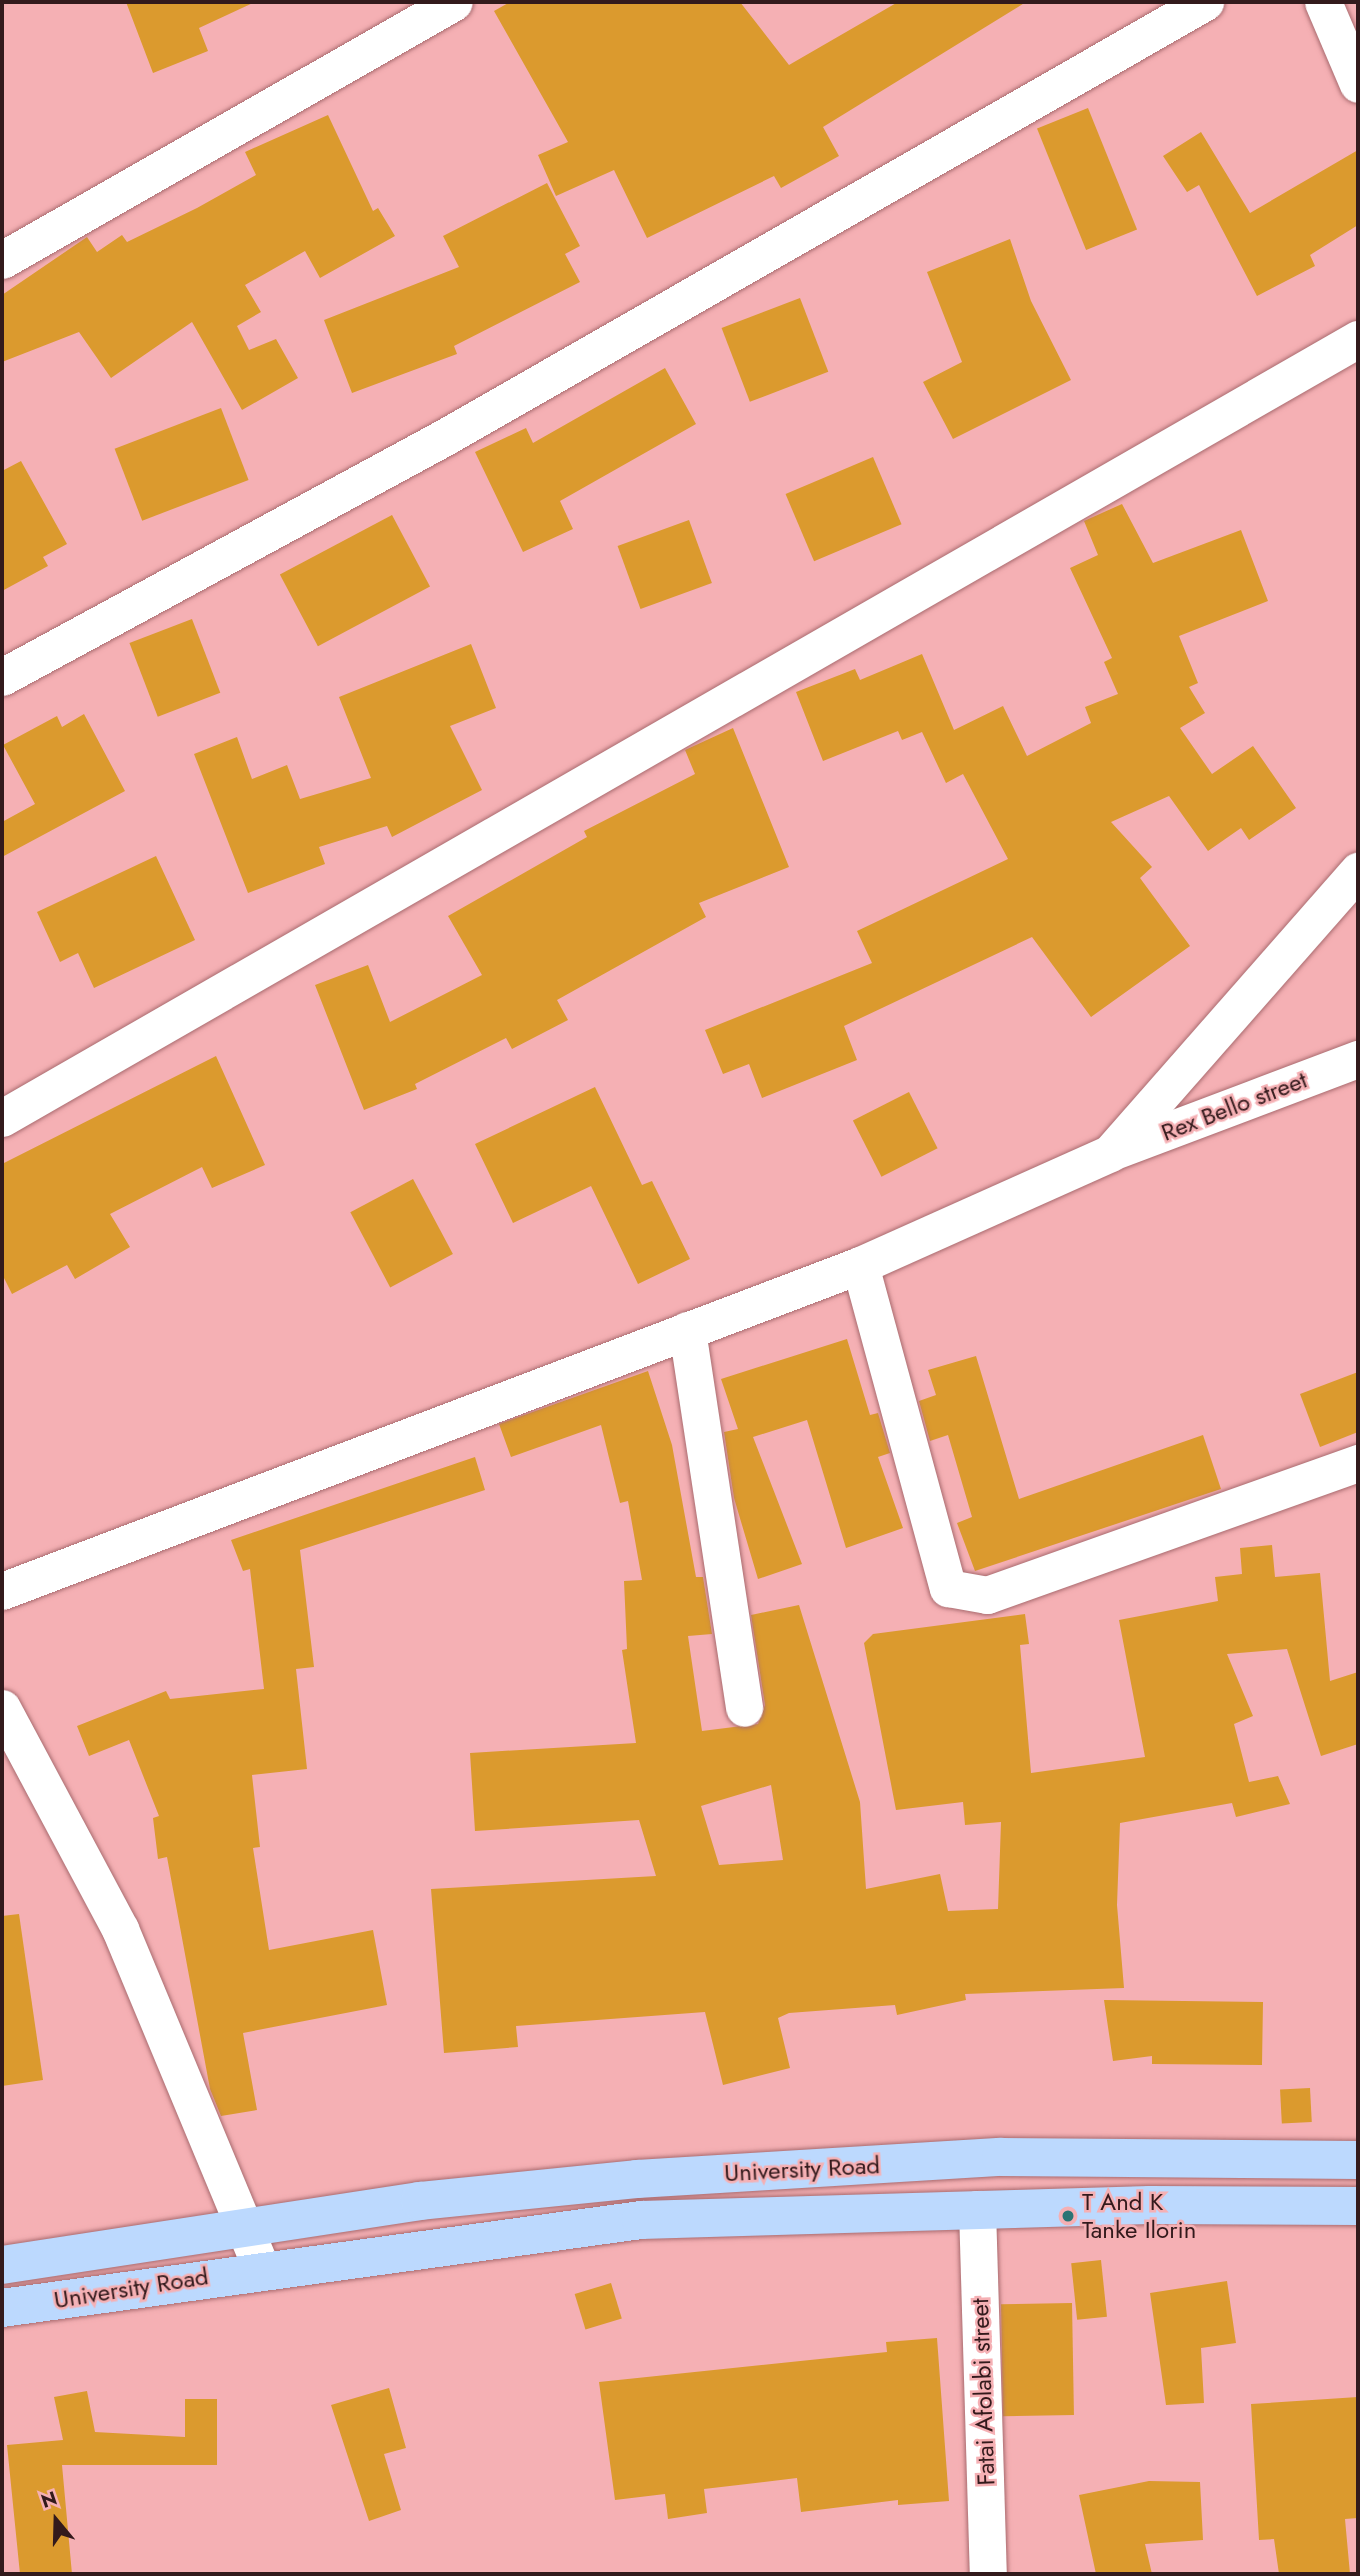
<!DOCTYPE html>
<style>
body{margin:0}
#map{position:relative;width:1360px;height:2576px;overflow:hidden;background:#f5b0b4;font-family:Jost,sans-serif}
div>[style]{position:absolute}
.building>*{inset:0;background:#db9a2e;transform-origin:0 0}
.roads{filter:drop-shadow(0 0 2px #a96b6f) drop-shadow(0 0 2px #a96b6f)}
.minor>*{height:37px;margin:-18.5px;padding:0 18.5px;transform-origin:18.5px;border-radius:18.5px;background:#fff}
.major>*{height:38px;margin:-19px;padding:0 19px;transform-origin:19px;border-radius:19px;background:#bcd9fe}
.dots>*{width:19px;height:19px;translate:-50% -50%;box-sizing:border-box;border:4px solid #f5b0b4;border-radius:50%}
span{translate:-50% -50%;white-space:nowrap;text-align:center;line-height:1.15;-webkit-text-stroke:5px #f5b0b4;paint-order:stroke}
.street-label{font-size:24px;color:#331a1c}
.poi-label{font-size:24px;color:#331a1c}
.left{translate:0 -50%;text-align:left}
.frame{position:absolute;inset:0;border:4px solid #331a1c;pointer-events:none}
.north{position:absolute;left:21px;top:2485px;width:70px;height:70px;-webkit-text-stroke:5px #f5b0b4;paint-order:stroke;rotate:341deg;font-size:19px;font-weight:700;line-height:28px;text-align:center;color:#331a1c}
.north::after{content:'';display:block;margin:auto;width:24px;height:32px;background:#331a1c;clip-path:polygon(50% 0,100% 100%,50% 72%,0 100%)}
</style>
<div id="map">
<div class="building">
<i style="clip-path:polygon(126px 2px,255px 2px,199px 28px,208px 51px,153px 73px)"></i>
<i style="clip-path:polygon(510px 2px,740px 2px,789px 65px,898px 2px,1026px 2px,823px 127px,839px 156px,781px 188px,774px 176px,647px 238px,614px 170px,556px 196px,538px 155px,568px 142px,494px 11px)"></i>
<i style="left:1088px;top:108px;width:131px;height:55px;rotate:68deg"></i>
<i style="clip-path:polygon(328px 115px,373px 211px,378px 208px,395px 236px,320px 278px,305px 251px,245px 285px,261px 312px,237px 326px,249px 350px,276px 339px,298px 378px,242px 410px,192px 322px,111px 378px,79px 332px,2px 362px,2px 295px,87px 237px,97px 252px,122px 235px,127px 242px,197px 208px,256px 175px,245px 152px)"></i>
<i style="clip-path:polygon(1201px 132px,1250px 213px,1358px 150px,1358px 225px,1310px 255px,1315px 266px,1257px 296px,1199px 185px,1187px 192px,1163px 156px)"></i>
<i style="clip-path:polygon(547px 183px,580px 246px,565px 254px,580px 282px,454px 346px,457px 354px,352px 393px,324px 320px,459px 267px,443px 236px)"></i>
<i style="clip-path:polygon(1010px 239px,1031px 301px,1071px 380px,953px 439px,923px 382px,962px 362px,927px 272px)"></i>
<i style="left:800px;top:298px;width:79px;height:84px;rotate:69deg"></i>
<i style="clip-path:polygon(665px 368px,696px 424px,560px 501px,573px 529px,523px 552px,475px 452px,526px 428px,533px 443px)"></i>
<i style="left:221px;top:408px;width:77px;height:114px;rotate:69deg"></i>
<i style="left:873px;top:457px;width:73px;height:95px;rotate:67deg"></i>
<i style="clip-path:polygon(21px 461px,67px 544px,43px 557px,48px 566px,2px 591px,2px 471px)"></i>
<i style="clip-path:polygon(1122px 504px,1153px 563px,1241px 530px,1268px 601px,1179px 636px,1198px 683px,1189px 687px,1205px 713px,1180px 728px,1212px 774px,1253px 746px,1296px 808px,1249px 840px,1241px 828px,1208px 851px,1169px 796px,1111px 822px,1152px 867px,1140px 878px,1190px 946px,1091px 1017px,1032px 937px,844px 1026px,857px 1060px,762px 1098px,749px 1064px,723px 1074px,705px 1030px,872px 963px,857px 931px,1008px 859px,963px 774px,946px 783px,922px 732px,902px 740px,898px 731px,823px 761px,796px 692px,855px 669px,860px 680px,922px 654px,954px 730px,1003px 706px,1027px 756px,1091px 723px,1085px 707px,1118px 694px,1104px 662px,1112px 658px,1070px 568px,1098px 555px,1084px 521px)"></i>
<i style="left:392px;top:515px;width:81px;height:127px;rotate:62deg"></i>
<i style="left:689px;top:520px;width:67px;height:76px;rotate:70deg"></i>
<i style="left:192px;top:619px;width:79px;height:67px;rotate:69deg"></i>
<i style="clip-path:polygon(471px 644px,496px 708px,450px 726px,482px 790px,392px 837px,387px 826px,319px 847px,325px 864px,248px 893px,194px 754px,237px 737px,252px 779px,287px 765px,300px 799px,371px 778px,339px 697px)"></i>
<i style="clip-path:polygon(84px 714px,125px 791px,2px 857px,2px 822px,35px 804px,3px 745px,57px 716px,62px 727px)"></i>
<i style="clip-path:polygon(733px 728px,789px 867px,699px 903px,706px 917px,557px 1000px,568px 1020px,512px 1049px,506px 1038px,415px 1084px,417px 1089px,364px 1110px,315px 985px,368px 965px,390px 1022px,482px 975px,448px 916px,587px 837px,584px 831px,695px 774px,685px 750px)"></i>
<i style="clip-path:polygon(156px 856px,195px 940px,94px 988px,78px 953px,60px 962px,37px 912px)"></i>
<i style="clip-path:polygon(216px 1056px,265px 1165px,212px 1188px,202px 1167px,110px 1214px,130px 1247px,75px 1279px,67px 1265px,12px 1294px,2px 1274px,2px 1164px)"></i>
<i style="clip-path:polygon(595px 1087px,642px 1185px,652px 1181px,690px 1259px,638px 1284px,591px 1186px,513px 1223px,475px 1144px)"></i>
<i style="left:909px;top:1092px;width:63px;height:63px;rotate:63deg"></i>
<i style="left:413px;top:1179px;width:85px;height:71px;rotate:62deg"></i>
<i style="clip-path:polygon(847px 1339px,870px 1415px,878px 1413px,890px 1453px,878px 1457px,903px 1528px,846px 1548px,807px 1420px,753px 1437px,802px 1564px,758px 1579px,734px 1498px,724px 1432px,738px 1429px,721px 1379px)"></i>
<i style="clip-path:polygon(976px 1356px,1019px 1499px,1203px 1435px,1221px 1489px,975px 1571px,957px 1523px,972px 1517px,948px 1435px,930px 1441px,919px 1401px,936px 1395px,928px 1370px)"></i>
<i style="clip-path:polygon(evenodd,648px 1371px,672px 1445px,696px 1577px,703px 1577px,712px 1634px,688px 1636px,702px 1731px,758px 1724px,765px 1705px,751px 1615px,799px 1605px,860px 1802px,866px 1889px,940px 1874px,948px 1911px,998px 1909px,1001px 1822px,965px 1825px,963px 1802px,896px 1810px,864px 1643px,873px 1634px,1025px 1614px,1029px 1644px,1020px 1645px,1031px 1773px,1145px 1757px,1119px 1620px,1218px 1601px,1215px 1577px,1242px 1574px,1240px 1548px,1272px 1545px,1275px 1577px,1320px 1573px,1330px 1681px,1358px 1672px,1358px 1744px,1321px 1756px,1287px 1649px,1227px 1654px,1253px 1716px,1234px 1724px,1249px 1782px,1278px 1776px,1290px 1804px,1236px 1817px,1232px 1803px,1120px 1823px,1117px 1905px,1124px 1988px,965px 1994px,966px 2000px,897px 2015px,895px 2005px,789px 2013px,778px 2018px,790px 2068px,723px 2085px,705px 2012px,516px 2026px,518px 2047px,444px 2053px,431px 1889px,656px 1876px,639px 1820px,475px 1831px,470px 1753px,636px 1743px,622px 1650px,627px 1649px,624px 1581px,642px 1580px,628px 1501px,620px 1503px,601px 1425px,511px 1457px,499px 1424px,648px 1371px,771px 1785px,783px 1860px,719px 1865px,701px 1806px,771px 1785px)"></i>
<i style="clip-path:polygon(1358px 1372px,1358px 1432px,1320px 1447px,1300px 1394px)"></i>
<i style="clip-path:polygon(475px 1457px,485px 1490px,300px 1550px,314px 1667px,296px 1669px,307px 1769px,252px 1775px,260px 1847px,253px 1848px,269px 1950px,373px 1930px,387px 2005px,243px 2033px,257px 2110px,221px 2116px,210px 2089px,167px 1857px,158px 1859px,153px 1818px,159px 1816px,129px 1740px,89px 1756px,77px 1726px,166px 1691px,170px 1699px,264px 1689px,250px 1569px,243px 1571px,231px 1540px)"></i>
<i style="clip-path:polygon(19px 1914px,43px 2080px,2px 2086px,2px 1916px)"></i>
<i style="clip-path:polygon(1104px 2000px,1263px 2002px,1262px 2065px,1152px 2064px,1152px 2056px,1113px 2061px)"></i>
<i style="left:1310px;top:2088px;width:34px;height:30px;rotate:87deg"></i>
<i style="left:1101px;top:2260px;width:57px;height:30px;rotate:84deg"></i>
<i style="clip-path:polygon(1227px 2281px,1236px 2343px,1201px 2348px,1204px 2403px,1166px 2405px,1150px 2293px)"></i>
<i style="left:611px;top:2283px;width:37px;height:38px;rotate:73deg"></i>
<i style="left:1072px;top:2303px;width:112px;height:71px;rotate:89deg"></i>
<i style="clip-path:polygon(937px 2338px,949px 2501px,898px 2505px,898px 2500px,801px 2512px,797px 2478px,704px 2489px,707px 2513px,668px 2519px,665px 2494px,615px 2500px,599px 2382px,887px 2352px,886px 2342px)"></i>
<i style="clip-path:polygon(389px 2388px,406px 2448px,384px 2454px,401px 2510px,369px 2521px,331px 2405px)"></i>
<i style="clip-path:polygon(87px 2391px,95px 2432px,185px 2437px,185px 2399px,217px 2399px,217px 2465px,62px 2465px,72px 2574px,20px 2574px,7px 2445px,63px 2440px,54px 2397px)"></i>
<i style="clip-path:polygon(1358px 2397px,1358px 2518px,1345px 2519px,1350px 2574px,1279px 2574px,1274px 2539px,1259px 2540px,1251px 2404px)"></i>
<i style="clip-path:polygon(1149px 2481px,1200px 2482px,1203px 2540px,1145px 2544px,1152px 2574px,1096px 2574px,1079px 2495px)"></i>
</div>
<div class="roads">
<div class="minor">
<i style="left:1323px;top:2px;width:89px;rotate:66.9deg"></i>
<i style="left:2px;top:260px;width:520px;rotate:-29.72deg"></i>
<i style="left:2px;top:677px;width:504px;rotate:-28.45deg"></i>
<i style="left:445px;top:437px;width:876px;rotate:-29.79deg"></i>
<i style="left:2px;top:1118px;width:1564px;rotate:-29.88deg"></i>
<i style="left:1114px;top:1151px;width:261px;rotate:-20.7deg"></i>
<i style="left:860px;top:1265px;width:335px;rotate:74.8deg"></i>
<i style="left:948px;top:1588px;width:40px;rotate:10deg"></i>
<i style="left:987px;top:1595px;width:394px;rotate:-19.6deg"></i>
<i style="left:687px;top:1330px;width:382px;rotate:81.4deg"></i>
<i style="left:2px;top:1591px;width:918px;rotate:-20.8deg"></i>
<i style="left:860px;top:1265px;width:274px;rotate:-24.1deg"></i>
<i style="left:1110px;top:1153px;width:376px;rotate:-48.7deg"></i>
<i style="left:2px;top:1708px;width:251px;rotate:61.9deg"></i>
<i style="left:120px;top:1929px;width:366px;rotate:67.4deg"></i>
<i style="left:977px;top:2209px;width:365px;rotate:88.3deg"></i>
</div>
<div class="major">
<i style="left:2px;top:2265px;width:423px;rotate:-8.7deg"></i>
<i style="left:420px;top:2201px;width:218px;rotate:-5.8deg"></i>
<i style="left:637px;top:2179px;width:365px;rotate:-3.5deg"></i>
<i style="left:1001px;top:2157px;width:357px;rotate:0.5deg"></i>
<i style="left:2px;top:2308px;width:645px;rotate:-7.84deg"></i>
<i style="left:641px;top:2220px;width:509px;rotate:-1.69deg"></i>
<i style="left:1150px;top:2205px;width:208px;rotate:0.3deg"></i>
</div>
</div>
<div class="dots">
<i style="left:1068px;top:2216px;background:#2a7474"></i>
</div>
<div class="street-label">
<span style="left:1234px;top:1106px;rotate:-21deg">Rex Bello street</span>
<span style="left:802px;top:2169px;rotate:-3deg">University Road</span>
<span style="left:131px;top:2288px;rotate:-9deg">University Road</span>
<span style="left:983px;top:2392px;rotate:-92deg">Fatai Afolabi street</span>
</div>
<div class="poi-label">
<span class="left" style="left:1082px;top:2216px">T And K<br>Tanke Ilorin</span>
</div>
<div class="frame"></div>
<div class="north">N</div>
</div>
